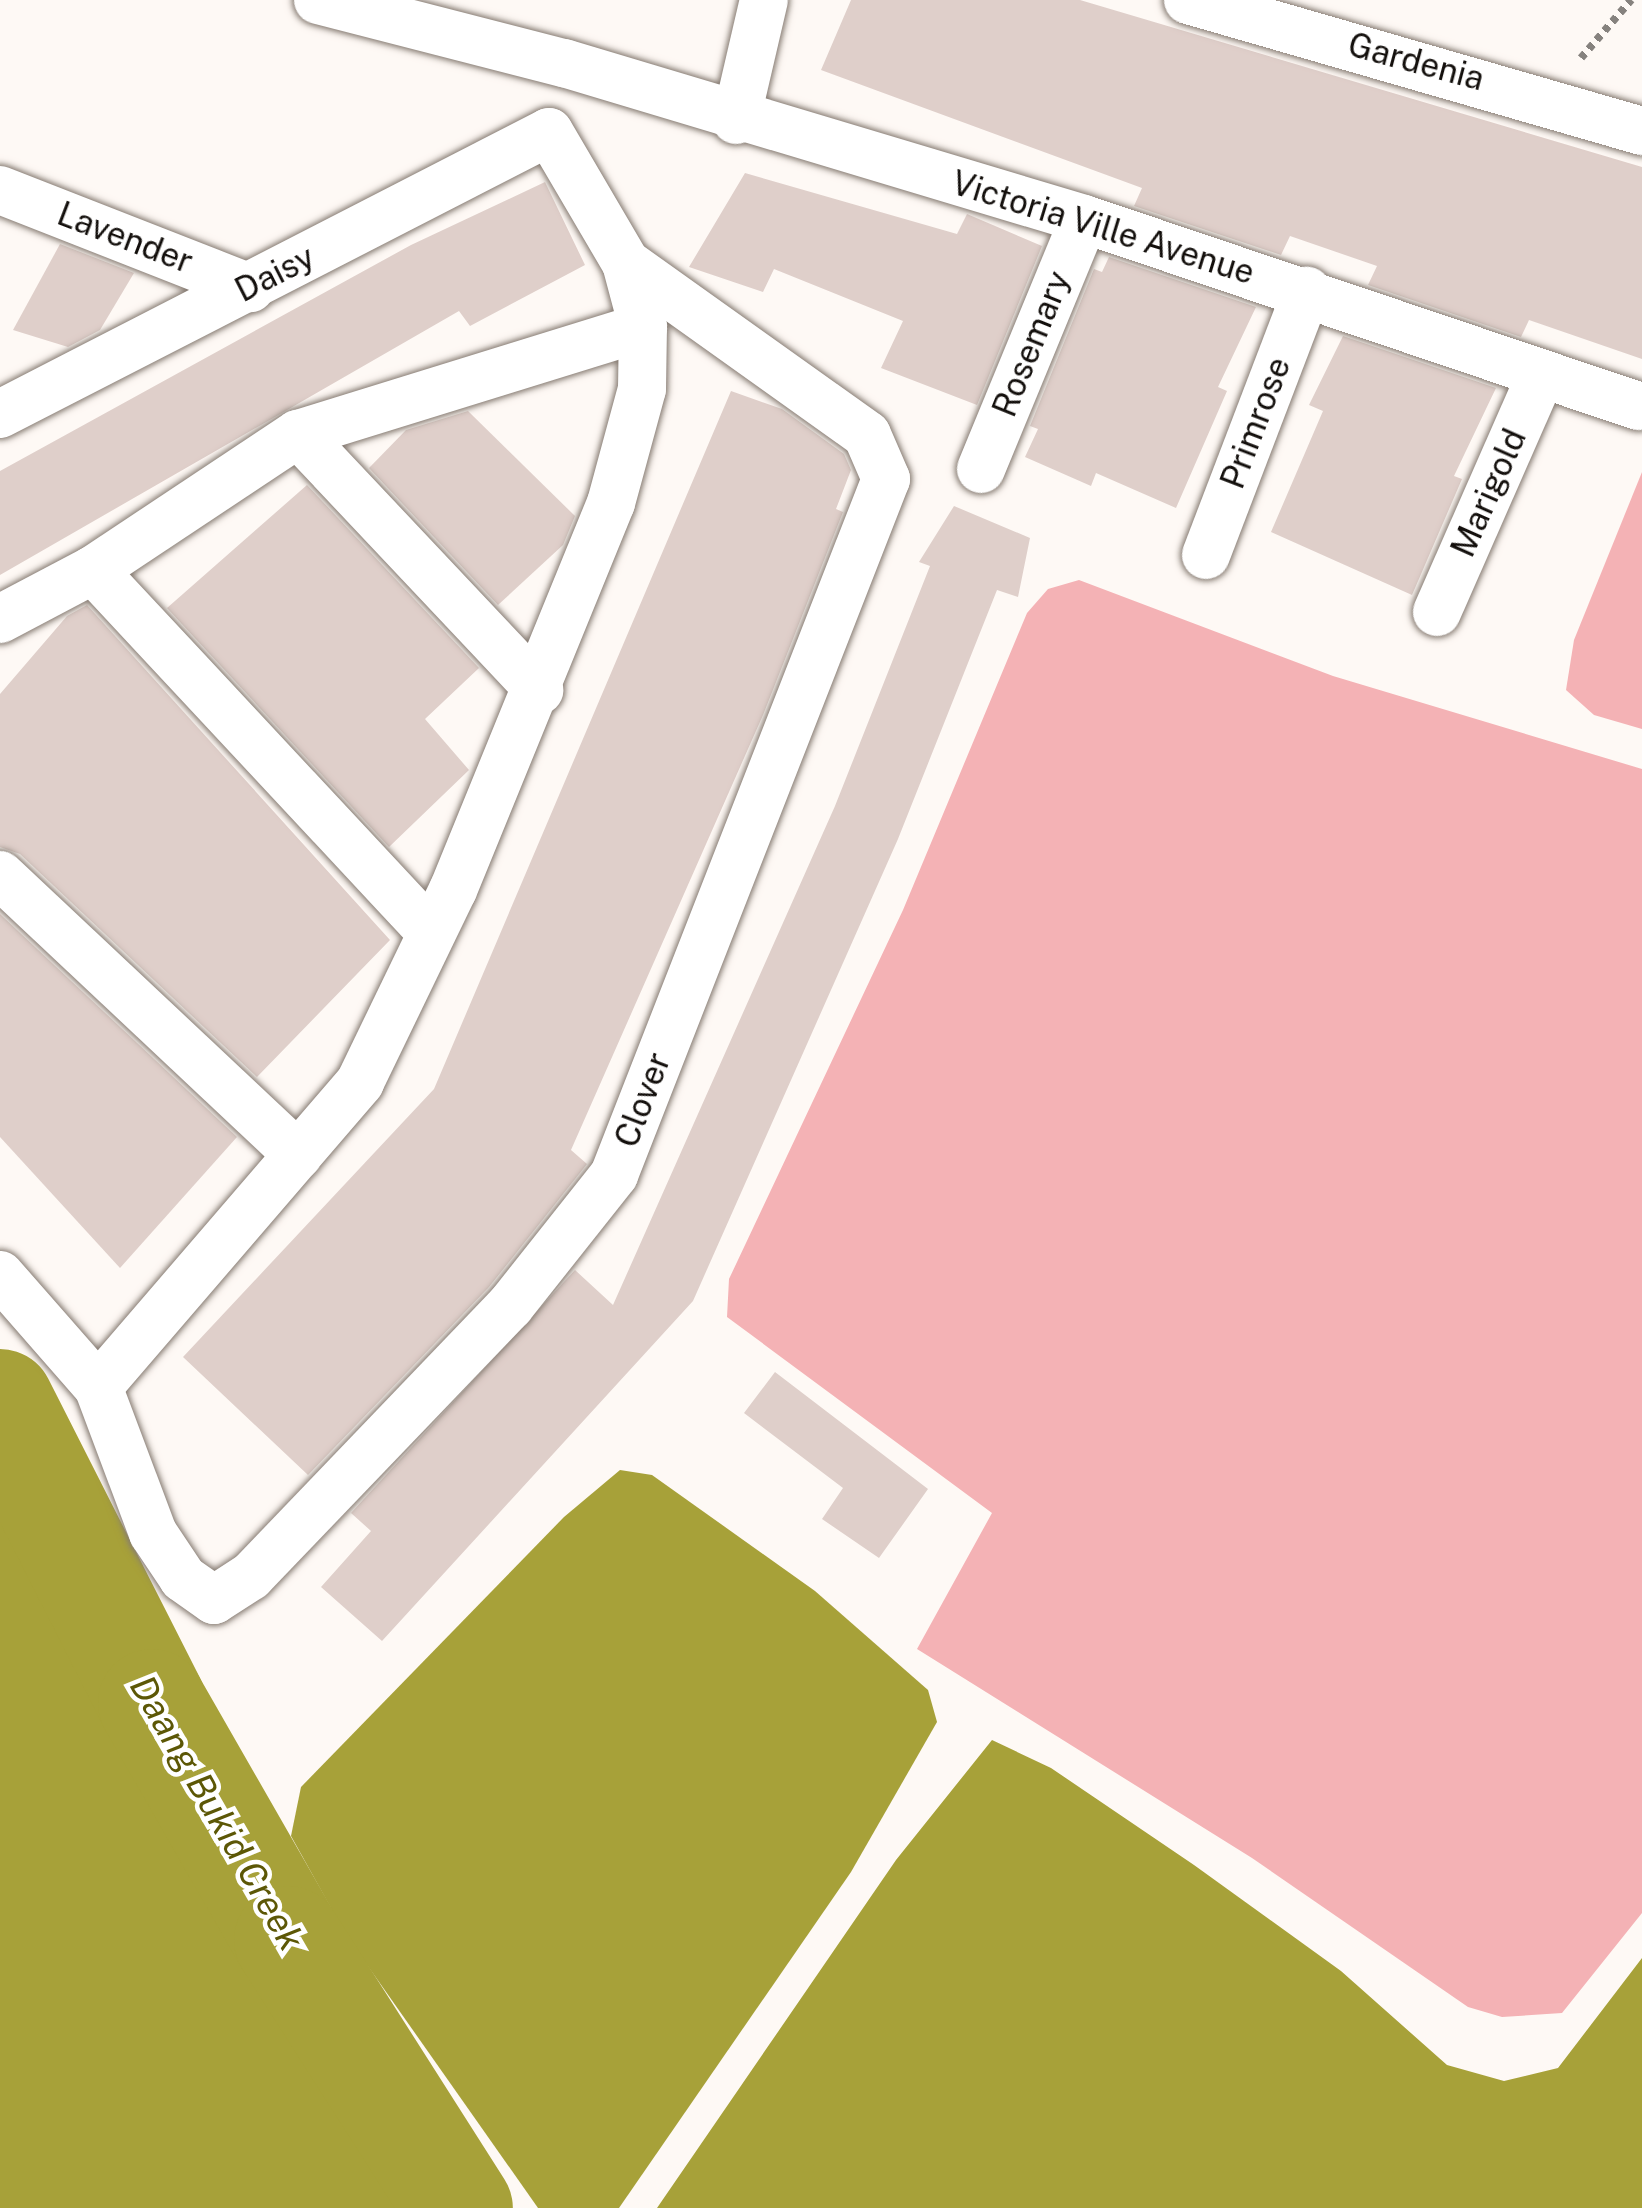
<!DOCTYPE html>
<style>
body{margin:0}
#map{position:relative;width:1642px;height:2208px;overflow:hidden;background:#fef9f5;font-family:"Public Sans",sans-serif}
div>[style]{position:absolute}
.green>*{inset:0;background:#f4b2b5}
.water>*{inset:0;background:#a7a139}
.river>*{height:108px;margin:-54px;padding:0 54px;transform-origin:54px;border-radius:54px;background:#a7a139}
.building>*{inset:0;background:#dfcfca}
.path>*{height:8px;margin-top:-4px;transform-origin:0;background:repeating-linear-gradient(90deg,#86827e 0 6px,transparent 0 12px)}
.roads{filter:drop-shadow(0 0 3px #867b72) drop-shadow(0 0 3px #867b72)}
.street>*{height:48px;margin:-24px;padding:0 24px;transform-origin:24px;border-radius:24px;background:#fff}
span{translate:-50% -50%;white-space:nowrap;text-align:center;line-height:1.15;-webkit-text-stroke:9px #fff;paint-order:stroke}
.street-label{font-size:33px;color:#130f0c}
.water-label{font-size:36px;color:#5c5706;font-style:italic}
</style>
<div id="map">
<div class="green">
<i style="clip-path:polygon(1642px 472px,1642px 729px,1594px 715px,1566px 690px,1574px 640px)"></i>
<i style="clip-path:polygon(1079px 580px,1333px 676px,1642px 769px,1642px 1913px,1562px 2013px,1502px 2017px,1468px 2007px,1252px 1858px,917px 1649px,992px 1513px,727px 1317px,729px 1279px,903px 910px,1027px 613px,1048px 589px)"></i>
</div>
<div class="water">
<i style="clip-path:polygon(0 1433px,20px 1456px,165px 1809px,416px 2208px,0 2208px)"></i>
<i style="clip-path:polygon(620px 1470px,652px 1475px,815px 1591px,928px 1690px,937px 1722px,851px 1872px,619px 2208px,538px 2208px,346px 1935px,291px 1836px,301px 1787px,564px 1517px)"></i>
<i style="clip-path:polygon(992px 1740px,1051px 1768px,1194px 1865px,1341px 1971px,1447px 2065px,1504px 2081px,1558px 2068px,1642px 1958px,1642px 2208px,657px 2208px,896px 1860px)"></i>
</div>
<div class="river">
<i style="left:0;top:1403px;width:336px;rotate:63.1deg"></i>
<i style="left:152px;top:1703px;width:273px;rotate:60.2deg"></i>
<i style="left:288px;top:1940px;width:318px;rotate:57.5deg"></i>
</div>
<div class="building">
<i style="clip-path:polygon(851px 0,1080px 0,1642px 167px,1642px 359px,1529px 320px,1521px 337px,1368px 285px,1377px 266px,1290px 236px,1281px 255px,1134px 206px,1142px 188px,821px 70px)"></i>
<i style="clip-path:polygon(745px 173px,957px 234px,967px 214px,1042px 246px,977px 405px,881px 368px,903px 321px,774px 269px,763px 292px,689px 267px)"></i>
<i style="clip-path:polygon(545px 182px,585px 265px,470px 326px,459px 311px,0 575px,0 471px,411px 245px)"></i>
<i style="clip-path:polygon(60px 244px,134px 273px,100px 330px,68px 347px,13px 330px)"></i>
<i style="clip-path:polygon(1109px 257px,1256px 307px,1218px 387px,1227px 391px,1176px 508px,1096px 473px,1091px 486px,1025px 457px,1038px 429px,1030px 426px,1094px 269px,1102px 272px)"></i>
<i style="clip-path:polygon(1343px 336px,1496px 388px,1454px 476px,1462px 479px,1412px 595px,1271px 532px,1323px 411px,1309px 405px)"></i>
<i style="clip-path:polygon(731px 391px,782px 409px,844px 454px,851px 470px,836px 509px,843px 512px,763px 715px,571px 1150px,587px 1164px,489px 1287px,308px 1475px,183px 1357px,434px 1089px)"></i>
<i style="clip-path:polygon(468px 411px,575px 516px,563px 545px,498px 605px,369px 468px,406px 430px)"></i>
<i style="clip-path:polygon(307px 485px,479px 668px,425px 719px,469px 770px,389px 847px,167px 608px)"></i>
<i style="clip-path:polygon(954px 506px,1030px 538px,1018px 597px,997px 590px,898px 839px,693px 1301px,382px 1641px,321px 1587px,371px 1531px,351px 1513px,575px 1270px,613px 1305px,835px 806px,930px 566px,919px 562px)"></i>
<i style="clip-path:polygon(87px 605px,390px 940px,257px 1077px,20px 854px,0 847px,0 694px,67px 616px)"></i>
<i style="clip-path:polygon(0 914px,237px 1137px,120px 1268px,0 1137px)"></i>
<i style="clip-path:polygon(775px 1372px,928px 1489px,879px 1558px,822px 1519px,843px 1488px,744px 1413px)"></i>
</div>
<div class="path">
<i style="left:1581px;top:58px;width:77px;rotate:-49.2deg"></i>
</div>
<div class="roads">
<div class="street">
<i style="left:318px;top:0;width:254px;rotate:14.4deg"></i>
<i style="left:564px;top:63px;width:543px;rotate:16.7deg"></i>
<i style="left:1084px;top:219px;width:585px;rotate:18.65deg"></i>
<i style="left:1188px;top:0;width:473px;rotate:16.1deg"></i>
<i style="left:736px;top:120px;width:123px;rotate:-76.9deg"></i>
<i style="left:549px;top:132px;width:152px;rotate:59.6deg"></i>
<i style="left:0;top:190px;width:269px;rotate:21.4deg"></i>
<i style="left:626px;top:263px;width:296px;rotate:35.5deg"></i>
<i style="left:867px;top:435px;width:48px;rotate:66.6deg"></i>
<i style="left:886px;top:479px;width:747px;rotate:111.35deg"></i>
<i style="left:614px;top:1175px;width:167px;rotate:128.4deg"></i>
<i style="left:510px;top:1306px;width:374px;rotate:133.8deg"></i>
<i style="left:251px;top:1576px;width:44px;rotate:147deg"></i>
<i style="left:214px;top:1600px;width:38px;rotate:-145deg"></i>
<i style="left:183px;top:1578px;width:54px;rotate:-123.7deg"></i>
<i style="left:153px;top:1533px;width:156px;rotate:-110.6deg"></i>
<i style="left:98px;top:1387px;width:402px;rotate:-49.3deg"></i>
<i style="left:360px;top:1082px;width:213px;rotate:-64.2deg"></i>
<i style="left:453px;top:890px;width:418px;rotate:-67.8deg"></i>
<i style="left:611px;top:503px;width:118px;rotate:-74.8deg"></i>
<i style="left:642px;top:389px;width:62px;rotate:-89.1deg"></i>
<i style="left:643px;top:327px;width:66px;rotate:-104.9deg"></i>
<i style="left:0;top:414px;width:617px;rotate:-27.19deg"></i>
<i style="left:298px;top:434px;width:352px;rotate:46.7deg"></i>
<i style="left:981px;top:469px;width:270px;rotate:-67.6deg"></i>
<i style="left:1206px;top:555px;width:283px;rotate:-69.1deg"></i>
<i style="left:93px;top:570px;width:496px;rotate:47deg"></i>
<i style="left:1437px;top:612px;width:259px;rotate:-66.3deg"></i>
<i style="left:0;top:619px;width:105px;rotate:-27.8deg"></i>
<i style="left:93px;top:570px;width:246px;rotate:-33.6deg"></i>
<i style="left:298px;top:434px;width:361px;rotate:-17.2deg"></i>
<i style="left:0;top:875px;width:409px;rotate:43.2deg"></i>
<i style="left:0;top:1275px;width:149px;rotate:48.8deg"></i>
</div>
</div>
<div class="street-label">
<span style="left:1416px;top:62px;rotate:15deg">Gardenia</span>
<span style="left:1103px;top:228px;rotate:17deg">Victoria Ville Avenue</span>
<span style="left:125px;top:238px;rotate:21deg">Lavender</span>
<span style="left:275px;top:274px;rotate:-27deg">Daisy</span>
<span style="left:1032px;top:344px;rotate:-68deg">Rosemary</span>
<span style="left:1256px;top:423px;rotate:-69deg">Primrose</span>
<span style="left:1489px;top:493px;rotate:-66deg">Marigold</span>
<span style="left:643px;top:1100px;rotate:-69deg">Clover</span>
</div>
<div class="water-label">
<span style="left:217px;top:1813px;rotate:60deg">Daang Bukid Creek</span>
</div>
</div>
